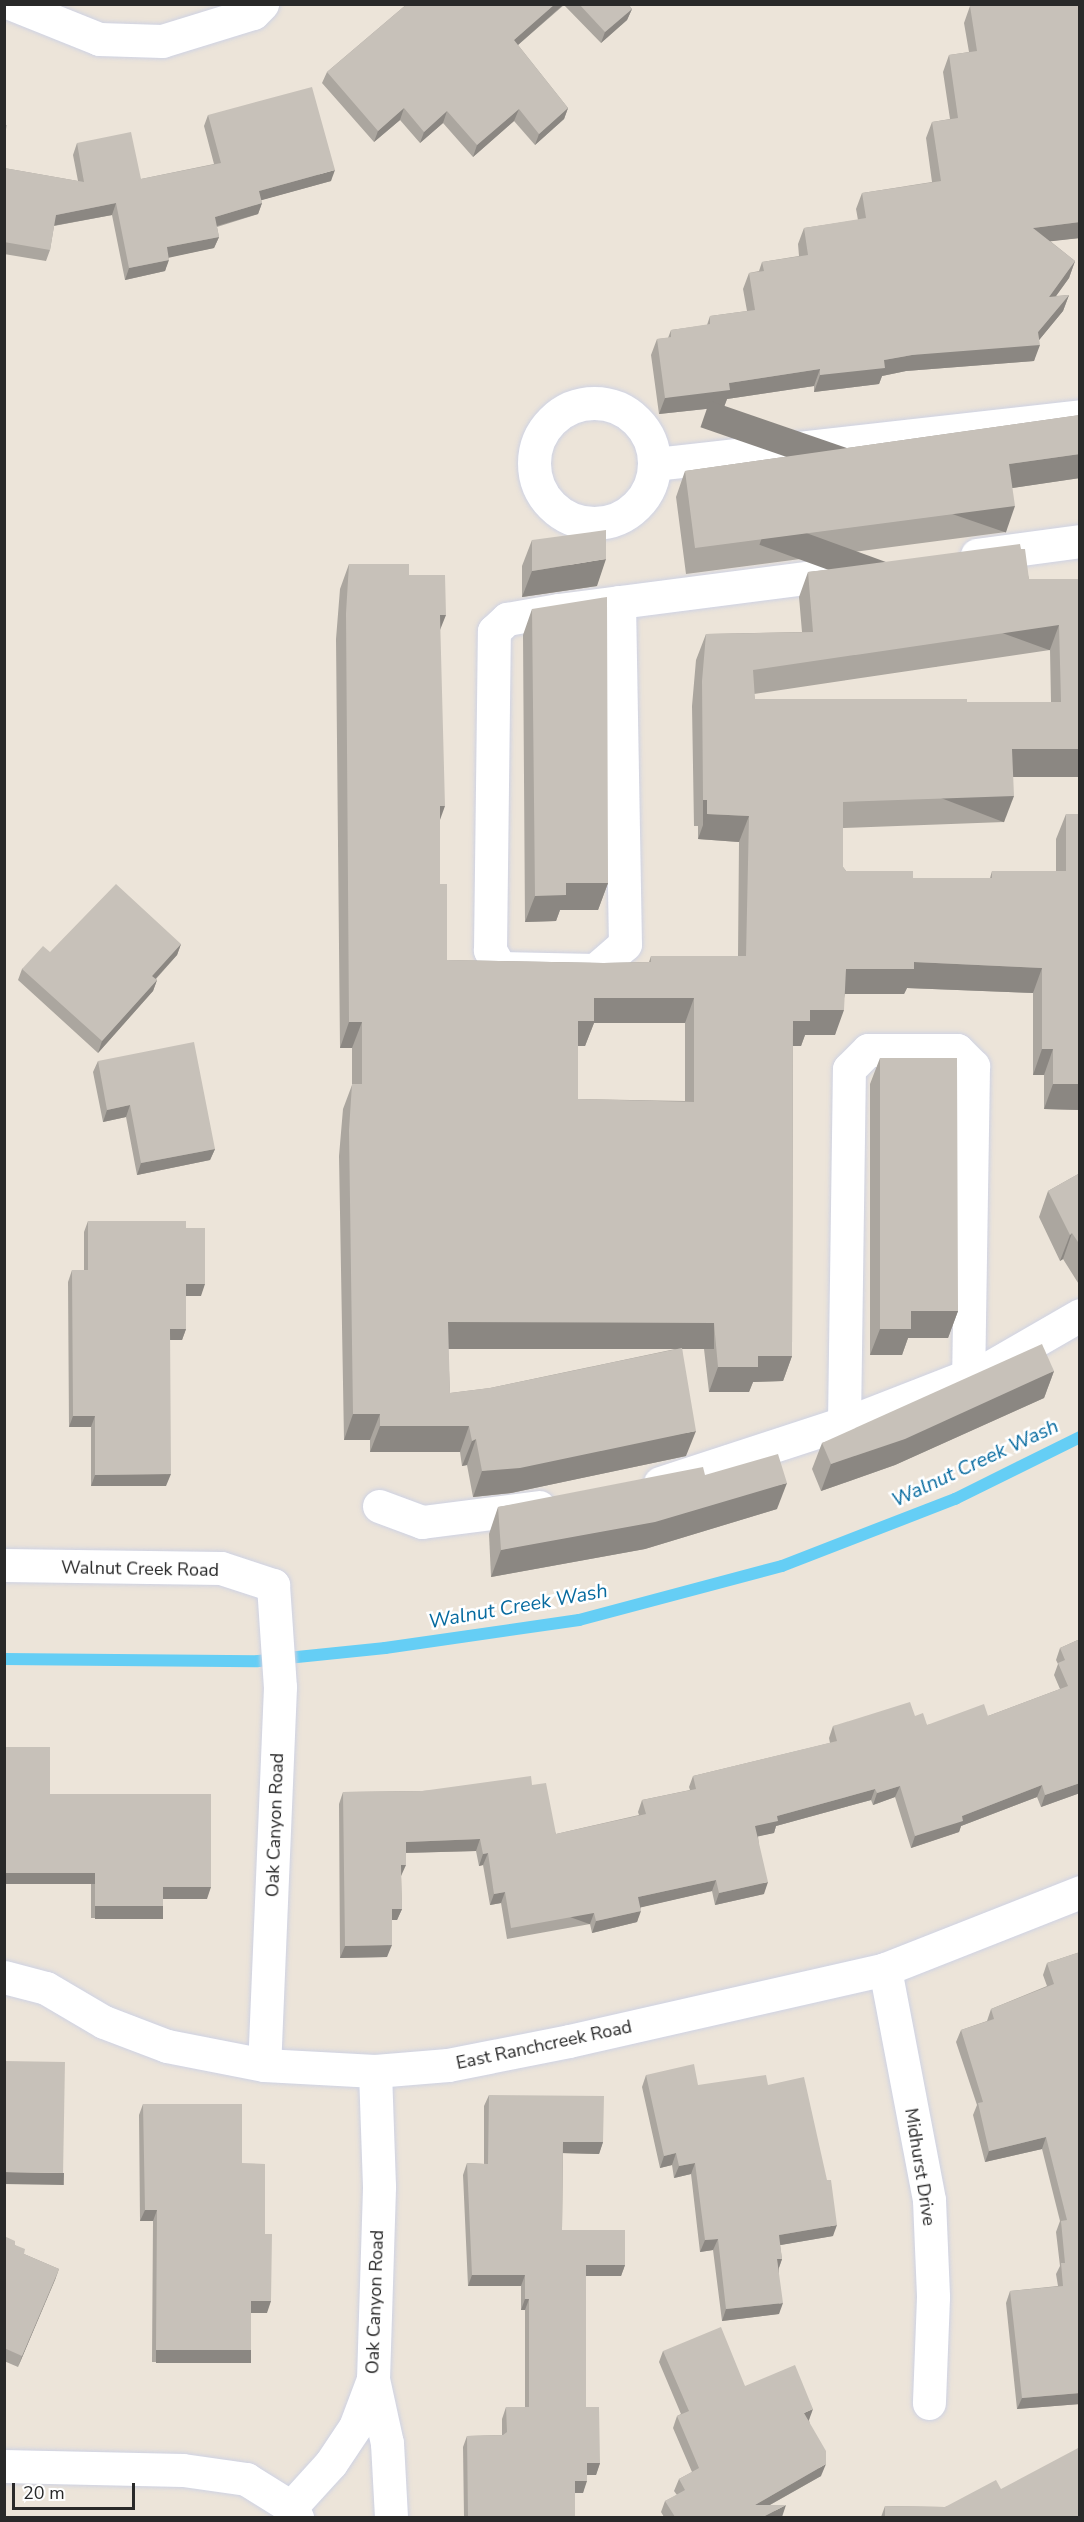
<!DOCTYPE html>
<style>
body{margin:0}
#map{position:relative;width:1084px;height:2522px;overflow:hidden;background:#ece4d9;font-family:"Nunito Sans",sans-serif}
div>[style]{position:absolute}
.stream>*{height:12px;margin:-6px;padding:0 6px;transform-origin:6px;border-radius:6px;background:#65cef5}
.roads{filter:drop-shadow(0 0 2px #ced2e3) drop-shadow(0 0 2px #ced2e3)}
.minor>*{height:33px;margin:-16.5px;padding:0 16.5px;transform-origin:16.5px;border-radius:16.5px;background:#fff}
.minor>.ring{margin:-16.5px;padding:0;box-sizing:content-box;background:none;border:33px solid #fff;border-radius:50%}
.wall>*{inset:0;background:#aba69f}
.shaded-wall>*{inset:0;background:#8b8782;transform-origin:0 0}
.building>*{inset:0;background:#c7c1b9;transform-origin:0 0}
span{translate:-50% -50%;white-space:nowrap;text-align:center;line-height:1.15;-webkit-text-stroke:5px #fff;paint-order:stroke}
.street-label{font-size:18px;color:#292929}
.water-label{font-size:20px;color:#066a9f;font-style:italic}
.frame{position:absolute;inset:0;border:6px solid #292929;pointer-events:none}
.scale{position:absolute;left:12px;top:2483px;width:123px;height:27px;box-sizing:border-box;border:3px solid #292929;border-top:0;padding-left:8px;font-size:18px;line-height:21px;white-space:nowrap;color:#292929;-webkit-text-stroke:4px #fff;paint-order:stroke}
</style>
<div id="map">
<div class="stream">
<i style="left:4px;top:1659px;width:254px;rotate:0.5deg"></i>
<i style="left:258px;top:1661px;width:128px;rotate:-5.8deg"></i>
<i style="left:385px;top:1648px;width:196px;rotate:-8.2deg"></i>
<i style="left:579px;top:1620px;width:210px;rotate:-14.9deg"></i>
<i style="left:782px;top:1566px;width:186px;rotate:-21.2deg"></i>
<i style="left:955px;top:1499px;width:140px;rotate:-26.4deg"></i>
</div>
<div class="roads">
<div class="minor">
<i style="left:12px;top:4px;width:94px;rotate:21.9deg"></i>
<i style="left:99px;top:39px;width:63px;rotate:1.8deg"></i>
<i style="left:162px;top:41px;width:95px;rotate:-17.1deg"></i>
<i style="left:253px;top:13px;width:13px;rotate:-45deg"></i>
<i class="ring" style="left:534px;top:403px;width:87px;height:87px"></i>
<i style="left:655px;top:464px;width:428px;rotate:-6.4deg"></i>
<i style="left:977px;top:555px;width:104px;rotate:-7.7deg"></i>
<i style="left:619px;top:602px;width:342px;rotate:89deg"></i>
<i style="left:625px;top:944px;width:40px;rotate:139deg"></i>
<i style="left:595px;top:970px;width:95px;rotate:-178.8deg"></i>
<i style="left:500px;top:968px;width:21px;rotate:-119deg"></i>
<i style="left:490px;top:950px;width:319px;rotate:-89.3deg"></i>
<i style="left:494px;top:631px;width:18px;rotate:-43deg"></i>
<i style="left:507px;top:619px;width:52px;rotate:-10deg"></i>
<i style="left:558px;top:610px;width:293px;rotate:-7.4deg"></i>
<i style="left:844px;top:1423px;width:354px;rotate:-89.2deg"></i>
<i style="left:849px;top:1069px;width:27px;rotate:-45deg"></i>
<i style="left:868px;top:1050px;width:89px"></i>
<i style="left:957px;top:1050px;width:23px;rotate:45deg"></i>
<i style="left:973px;top:1066px;width:310px;rotate:90.9deg"></i>
<i style="left:660px;top:1483px;width:209px;rotate:-18.1deg"></i>
<i style="left:859px;top:1418px;width:141px;rotate:-21.3deg"></i>
<i style="left:990px;top:1367px;width:104px;rotate:-30deg"></i>
<i style="left:379px;top:1506px;width:46px;rotate:20.4deg"></i>
<i style="left:422px;top:1522px;width:118px;rotate:-7.3deg"></i>
<i style="left:4px;top:1565px;width:217px;rotate:0.8deg"></i>
<i style="left:221px;top:1568px;width:55px;rotate:18.1deg"></i>
<i style="left:273px;top:1585px;width:102px;rotate:86.1deg"></i>
<i style="left:280px;top:1687px;width:378px;rotate:92.4deg"></i>
<i style="left:885px;top:1969px;width:235px;rotate:79.2deg"></i>
<i style="left:929px;top:2200px;width:97px;rotate:87.6deg"></i>
<i style="left:933px;top:2297px;width:106px;rotate:92.2deg"></i>
<i style="left:4px;top:1977px;width:43px;rotate:14.7deg"></i>
<i style="left:46px;top:1988px;width:67px;rotate:30.4deg"></i>
<i style="left:104px;top:2022px;width:67px;rotate:20.9deg"></i>
<i style="left:167px;top:2046px;width:99px;rotate:11.1deg"></i>
<i style="left:264px;top:2065px;width:111px;rotate:3.1deg"></i>
<i style="left:375px;top:2071px;width:73px;rotate:-4.7deg"></i>
<i style="left:448px;top:2065px;width:123px;rotate:-11.2deg"></i>
<i style="left:569px;top:2041px;width:324px;rotate:-12.8deg"></i>
<i style="left:885px;top:1969px;width:210px;rotate:-21.5deg"></i>
<i style="left:373px;top:2379px;width:66px;rotate:77.7deg"></i>
<i style="left:387px;top:2443px;width:75px;rotate:86.9deg"></i>
<i style="left:4px;top:2466px;width:179px;rotate:1.3deg"></i>
<i style="left:183px;top:2470px;width:64px;rotate:8.1deg"></i>
<i style="left:246px;top:2479px;width:53px;rotate:31.9deg"></i>
<i style="left:291px;top:2507px;width:13px;rotate:61deg"></i>
<i style="left:291px;top:2507px;width:59px;rotate:-47.7deg"></i>
<i style="left:331px;top:2463px;width:43px;rotate:-56.3deg"></i>
<i style="left:355px;top:2427px;width:51px;rotate:-69.4deg"></i>
<i style="left:373px;top:2379px;width:193px;rotate:-88.2deg"></i>
<i style="left:379px;top:2186px;width:115px;rotate:-92deg"></i>
</div>
</div>
<div class="wall">
<i style="clip-path:polygon(407px 4px,628px 4px,632px 9px,627px 20px,601px 43px,564px 5px,518px 45px,568px 108px,564px 119px,535px 145px,514px 121px,473px 157px,443px 123px,420px 143px,400px 120px,374px 142px,322px 83px,327px 72px)"></i>
<i style="clip-path:polygon(973px 4px,1080px 4px,1080px 238px,1050px 241px,1075px 261px,1069px 278px,1056px 296px,1069px 295px,1063px 311px,1039px 340px,1034px 361px,906px 371px,882px 376px,879px 384px,814px 392px,814px 386px,727px 399px,724px 407px,659px 414px,651px 355px,657px 339px,668px 338px,671px 330px,707px 325px,710px 316px,747px 311px,743px 289px,749px 273px,759px 271px,762px 262px,799px 256px,798px 244px,804px 228px,858px 220px,856px 209px,862px 193px,932px 182px,926px 138px,932px 122px,950px 119px,943px 72px,949px 55px,969px 52px,964px 23px,970px 6px,973px 6px)"></i>
<i style="clip-path:polygon(208px 115px,331px 181px,261px 200px,262px 203px,258px 214px,217px 227px,219px 237px,214px 248px,169px 257px,165px 271px,125px 280px,112px 215px,54px 226px,50px 250px,46px 261px,4px 254px,4px 168px,78px 181px,73px 155px,77px 143px,141px 179px,214px 164px,204px 126px)"></i>
<i style="clip-path:polygon(1080px 415px,1080px 478px,1012px 488px,1006px 532px,686px 574px,676px 497px,685px 471px)"></i>
<i style="clip-path:polygon(532px 540px,597px 586px,522px 597px,522px 566px)"></i>
<i style="clip-path:polygon(evenodd,1021px 549px,1029px 579px,1080px 579px,1080px 775px,1013px 775px,1004px 822px,843px 828px,843px 867px,846px 871px,913px 878px,990px 878px,992px 871px,1056px 871px,1056px 839px,1066px 814px,1080px 814px,1080px 1110px,1044px 1109px,1044px 1075px,1033px 1075px,1033px 993px,907px 988px,904px 994px,845px 994px,835px 1035px,805px 1035px,801px 1046px,793px 1046px,792px 1356px,783px 1381px,753px 1382px,749px 1392px,709px 1392px,704px 1349px,682px 1348px,686px 1456px,511px 1493px,473px 1497px,467px 1465px,462px 1466px,460px 1452px,370px 1452px,370px 1440px,344px 1440px,339px 1156px,343px 1109px,352px 1085px,352px 1048px,340px 1048px,336px 639px,340px 589px,349px 564px,409px 575px,440px 631px,440px 884px,447px 960px,604px 963px,649px 962px,651px 956px,738px 956px,739px 842px,698px 839px,698px 826px,694px 826px,692px 706px,696px 660px,706px 634px,802px 632px,799px 597px,808px 572px,1021px 549px,1050px 650px,1051px 702px,967px 702px,755px 699px,754px 694px,1050px 650px,1021px 549px,594px 1023px,685px 1023px,685px 1101px,578px 1099px,578px 1046px,585px 1046px,594px 1023px,1021px 549px,448px 1347px,680px 1348px,490px 1388px,450px 1393px,448px 1347px)"></i>
<i style="clip-path:polygon(532px 609px,608px 883px,598px 910px,560px 910px,556px 921px,525px 922px,523px 635px)"></i>
<i style="clip-path:polygon(181px 944px,177px 955px,156px 979px,157px 980px,153px 991px,98px 1053px,18px 980px,22px 969px,50px 952px)"></i>
<i style="clip-path:polygon(880px 1058px,958px 1311px,948px 1338px,908px 1338px,902px 1355px,870px 1355px,870px 1084px)"></i>
<i style="clip-path:polygon(98px 1061px,215px 1149px,210px 1160px,137px 1175px,126px 1117px,103px 1122px,93px 1072px)"></i>
<i style="clip-path:polygon(1080px 1173px,1080px 1286px,1063px 1259px,1060px 1261px,1039px 1217px,1048px 1191px)"></i>
<i style="clip-path:polygon(88px 1221px,186px 1228px,201px 1296px,186px 1296px,186px 1329px,182px 1340px,170px 1340px,166px 1486px,91px 1486px,91px 1427px,69px 1427px,68px 1282px,72px 1270px,84px 1270px,84px 1232px)"></i>
<i style="clip-path:polygon(1054px 1371px,1044px 1398px,895px 1465px,821px 1491px,812px 1469px,822px 1443px)"></i>
<i style="clip-path:polygon(705px 1475px,777px 1509px,645px 1549px,491px 1577px,489px 1534px,498px 1507px)"></i>
<i style="clip-path:polygon(1080px 1639px,1080px 1793px,1041px 1807px,1037px 1797px,961px 1826px,959px 1832px,911px 1848px,895px 1797px,873px 1805px,871px 1800px,776px 1826px,774px 1833px,758px 1836px,764px 1894px,715px 1905px,712px 1891px,641px 1907px,637px 1922px,592px 1933px,590px 1924px,507px 1939px,501px 1903px,490px 1905px,483px 1865px,479px 1866px,476px 1851px,406px 1853px,401px 1876px,402px 1909px,397px 1920px,392px 1920px,387px 1957px,340px 1958px,339px 1804px,343px 1792px,422px 1791px,532px 1785px,556px 1834px,639px 1815px,638px 1812px,642px 1800px,690px 1790px,689px 1787px,693px 1776px,830px 1743px,829px 1738px,833px 1726px,915px 1716px,927px 1725px,988px 1716px,1060px 1689px,1054px 1675px,1058px 1664px,1056px 1660px,1060px 1648px)"></i>
<i style="clip-path:polygon(50px 1794px,207px 1899px,163px 1899px,159px 1918px,91px 1918px,91px 1884px,4px 1884px)"></i>
<i style="clip-path:polygon(1080px 1952px,1080px 2404px,1017px 2409px,1006px 2303px,1010px 2291px,1058px 2286px,1056px 2274px,1060px 2266px,1056px 2232px,1060px 2221px,1042px 2149px,985px 2162px,973px 2115px,977px 2105px,956px 2042px,961px 2030px,987px 2021px,991px 2009px,1047px 1986px,1043px 1975px,1047px 1963px)"></i>
<i style="clip-path:polygon(646px 2075px,698px 2085px,768px 2085px,833px 2236px,780px 2245px,782px 2259px,779px 2268px,779px 2314px,722px 2321px,713px 2250px,700px 2252px,691px 2174px,674px 2178px,672px 2165px,660px 2168px,642px 2087px)"></i>
<i style="clip-path:polygon(489px 2095px,603px 2142px,599px 2154px,563px 2153px,562px 2230px,625px 2265px,621px 2276px,586px 2276px,586px 2407px,600px 2463px,596px 2475px,587px 2475px,583px 2493px,575px 2493px,575px 2517px,464px 2517px,463px 2447px,467px 2436px,502px 2435px,502px 2419px,506px 2407px,525px 2407px,525px 2310px,521px 2310px,521px 2286px,468px 2286px,463px 2175px,467px 2163px,484px 2164px,484px 2106px)"></i>
<i style="clip-path:polygon(143px 2104px,242px 2163px,265px 2234px,267px 2313px,251px 2313px,247px 2362px,152px 2362px,153px 2221px,140px 2221px,139px 2115px)"></i>
<i style="clip-path:polygon(4px 2236px,15px 2245px,24px 2254px,59px 2269px,18px 2367px,4px 2361px)"></i>
<i style="clip-path:polygon(663px 2351px,745px 2386px,809px 2420px,821px 2476px,770px 2505px,782px 2517px,664px 2517px,661px 2512px,665px 2501px,677px 2495px,674px 2491px,679px 2479px,692px 2472px,673px 2428px,677px 2416px,681px 2414px,659px 2362px)"></i>
<i style="clip-path:polygon(1001px 2489px,1080px 2517px,881px 2517px,885px 2506px,945px 2507px)"></i>
</div>
<div class="shaded-wall">
<i style="clip-path:polygon(555px 4px,564px 4px,510px 52px,514px 40px)"></i>
<i style="clip-path:polygon(632px 9px,627px 20px,601px 43px,605px 32px)"></i>
<i style="clip-path:polygon(404px 108px,400px 120px,374px 142px,378px 131px)"></i>
<i style="clip-path:polygon(568px 108px,564px 119px,535px 145px,539px 134px)"></i>
<i style="clip-path:polygon(519px 109px,514px 121px,473px 157px,477px 145px)"></i>
<i style="clip-path:polygon(447px 111px,443px 123px,420px 143px,424px 132px)"></i>
<i style="clip-path:polygon(335px 170px,331px 181px,255px 202px,259px 191px)"></i>
<i style="clip-path:polygon(116px 203px,112px 215px,52px 226px,56px 215px)"></i>
<i style="clip-path:polygon(262px 203px,258px 214px,210px 228px,215px 217px)"></i>
<i style="clip-path:polygon(1080px 222px,1080px 238px,1027px 244px,1033px 228px)"></i>
<i style="clip-path:polygon(219px 237px,214px 248px,163px 259px,167px 247px)"></i>
<i style="clip-path:polygon(169px 260px,165px 271px,125px 280px,129px 268px)"></i>
<i style="clip-path:polygon(1075px 261px,1069px 278px,1043px 314px,1049px 297px)"></i>
<i style="clip-path:polygon(1069px 295px,1063px 311px,1035px 345px,1040px 345px,1034px 361px,906px 371px,882px 376px,879px 384px,814px 392px,820px 375px,884px 360px,1038px 332px)"></i>
<i style="clip-path:polygon(820px 369px,814px 386px,727px 399px,724px 407px,659px 414px,665px 398px,729px 383px)"></i>
<i style="clip-path:polygon(1080px 454px,1080px 478px,999px 490px,1009px 464px)"></i>
<i style="left:1015px;top:506px;width:28px;height:323px;rotate:109deg"></i>
<i style="clip-path:polygon(606px 559px,597px 586px,522px 597px,532px 571px)"></i>
<i style="clip-path:polygon(440px 615px,446px 615px,436px 640px)"></i>
<i style="left:1059px;top:625px;width:27px;height:309px;rotate:110deg"></i>
<i style="left:1012px;top:749px;width:68px;height:28px"></i>
<i style="left:1014px;top:796px;width:28px;height:171px;rotate:111deg"></i>
<i style="left:703px;top:800px;width:4px;height:28px"></i>
<i style="clip-path:polygon(440px 806px,445px 806px,436px 831px)"></i>
<i style="clip-path:polygon(707px 814px,749px 816px,739px 842px,698px 839px)"></i>
<i style="clip-path:polygon(566px 883px,608px 883px,598px 910px,560px 910px,556px 921px,525px 922px,535px 896px)"></i>
<i style="clip-path:polygon(181px 944px,177px 955px,148px 987px,152px 976px)"></i>
<i style="clip-path:polygon(914px 962px,1042px 968px,1033px 993px,907px 988px,904px 994px,837px 994px,846px 969px)"></i>
<i style="clip-path:polygon(157px 980px,153px 991px,98px 1053px,102px 1041px)"></i>
<i style="clip-path:polygon(594px 998px,694px 998px,685px 1023px,594px 1023px,585px 1046px,569px 1046px,578px 1021px)"></i>
<i style="clip-path:polygon(810px 1010px,844px 1010px,835px 1035px,805px 1035px,801px 1046px,783px 1046px,793px 1021px)"></i>
<i style="clip-path:polygon(349px 1022px,362px 1022px,352px 1048px,340px 1048px)"></i>
<i style="clip-path:polygon(1042px 1049px,1053px 1049px,1044px 1075px,1033px 1075px)"></i>
<i style="clip-path:polygon(1053px 1084px,1080px 1084px,1080px 1110px,1044px 1109px)"></i>
<i style="clip-path:polygon(130px 1105px,126px 1117px,103px 1122px,107px 1110px)"></i>
<i style="clip-path:polygon(215px 1149px,210px 1160px,137px 1175px,141px 1163px)"></i>
<i style="clip-path:polygon(1072px 1233px,1063px 1259px,1060px 1261px,1070px 1235px)"></i>
<i style="clip-path:polygon(186px 1284px,205px 1284px,201px 1296px,182px 1296px)"></i>
<i style="clip-path:polygon(911px 1311px,958px 1311px,948px 1338px,908px 1338px,902px 1355px,870px 1355px,880px 1329px)"></i>
<i style="left:448px;top:1322px;width:266px;height:27px"></i>
<i style="clip-path:polygon(170px 1329px,186px 1329px,182px 1340px,166px 1340px)"></i>
<i style="clip-path:polygon(758px 1356px,792px 1356px,783px 1381px,753px 1382px,749px 1392px,709px 1392px,718px 1367px)"></i>
<i style="clip-path:polygon(1054px 1371px,1044px 1398px,895px 1465px,821px 1491px,831px 1464px)"></i>
<i style="clip-path:polygon(353px 1414px,380px 1414px,370px 1440px,344px 1440px)"></i>
<i style="clip-path:polygon(73px 1416px,95px 1416px,91px 1427px,69px 1427px)"></i>
<i style="clip-path:polygon(380px 1426px,469px 1426px,460px 1452px,370px 1452px)"></i>
<i style="clip-path:polygon(696px 1431px,686px 1456px,511px 1493px,473px 1497px,482px 1471px)"></i>
<i style="clip-path:polygon(476px 1439px,467px 1465px,462px 1466px,472px 1441px)"></i>
<i style="clip-path:polygon(171px 1474px,166px 1486px,91px 1486px,95px 1475px)"></i>
<i style="clip-path:polygon(787px 1483px,777px 1509px,645px 1549px,491px 1577px,501px 1550px)"></i>
<i style="clip-path:polygon(1080px 1783px,1080px 1793px,1041px 1807px,1045px 1795px)"></i>
<i style="clip-path:polygon(1042px 1785px,1037px 1797px,961px 1826px,959px 1832px,911px 1848px,915px 1836px,962px 1816px)"></i>
<i style="clip-path:polygon(900px 1786px,895px 1797px,873px 1805px,877px 1793px)"></i>
<i style="clip-path:polygon(875px 1789px,871px 1800px,776px 1826px,774px 1833px,751px 1838px,755px 1826px,777px 1816px)"></i>
<i style="clip-path:polygon(480px 1839px,476px 1851px,401px 1853px,406px 1842px)"></i>
<i style="clip-path:polygon(488px 1853px,483px 1865px,479px 1866px,483px 1854px)"></i>
<i style="clip-path:polygon(401px 1865px,406px 1865px,401px 1876px)"></i>
<i style="left:4px;top:1873px;width:91px;height:11px"></i>
<i style="clip-path:polygon(716px 1880px,712px 1891px,634px 1909px,638px 1897px)"></i>
<i style="clip-path:polygon(768px 1882px,764px 1894px,715px 1905px,719px 1893px)"></i>
<i style="clip-path:polygon(163px 1887px,211px 1887px,207px 1899px,159px 1899px)"></i>
<i style="clip-path:polygon(505px 1892px,501px 1903px,490px 1905px,494px 1894px)"></i>
<i style="left:95px;top:1906px;width:68px;height:13px"></i>
<i style="clip-path:polygon(392px 1909px,402px 1909px,397px 1920px,387px 1920px)"></i>
<i style="clip-path:polygon(641px 1911px,637px 1922px,592px 1933px,596px 1921px)"></i>
<i style="left:594px;top:1913px;width:12px;height:84px;rotate:110deg"></i>
<i style="clip-path:polygon(392px 1945px,387px 1957px,340px 1958px,345px 1946px)"></i>
<i style="clip-path:polygon(1046px 2137px,1042px 2149px,985px 2162px,989px 2151px)"></i>
<i style="clip-path:polygon(563px 2142px,603px 2142px,599px 2154px,559px 2153px)"></i>
<i style="clip-path:polygon(676px 2153px,672px 2165px,660px 2168px,664px 2156px)"></i>
<i style="clip-path:polygon(695px 2163px,691px 2174px,674px 2178px,679px 2166px)"></i>
<i style="left:4px;top:2172px;width:60px;height:12px;rotate:1deg"></i>
<i style="clip-path:polygon(145px 2210px,157px 2210px,153px 2221px,140px 2221px)"></i>
<i style="clip-path:polygon(837px 2225px,833px 2236px,775px 2246px,779px 2235px)"></i>
<i style="clip-path:polygon(718px 2239px,713px 2250px,700px 2252px,705px 2240px)"></i>
<i style="clip-path:polygon(777px 2259px,782px 2259px,778px 2270px)"></i>
<i style="clip-path:polygon(586px 2265px,625px 2265px,621px 2276px,582px 2276px)"></i>
<i style="clip-path:polygon(59px 2269px,55px 2280px,18px 2367px,22px 2356px)"></i>
<i style="clip-path:polygon(472px 2275px,525px 2275px,521px 2286px,468px 2286px)"></i>
<i style="clip-path:polygon(525px 2299px,529px 2299px,525px 2310px,521px 2310px)"></i>
<i style="clip-path:polygon(251px 2301px,271px 2301px,267px 2313px,247px 2313px)"></i>
<i style="clip-path:polygon(783px 2303px,779px 2314px,722px 2321px,726px 2309px)"></i>
<i style="left:156px;top:2350px;width:95px;height:13px"></i>
<i style="clip-path:polygon(1080px 2393px,1080px 2404px,1017px 2409px,1022px 2398px)"></i>
<i style="clip-path:polygon(813px 2409px,809px 2420px,800px 2424px,804px 2413px)"></i>
<i style="clip-path:polygon(587px 2463px,600px 2463px,596px 2475px,583px 2475px)"></i>
<i style="clip-path:polygon(826px 2464px,821px 2476px,750px 2516px,755px 2505px)"></i>
<i style="clip-path:polygon(575px 2481px,587px 2481px,583px 2493px,571px 2493px)"></i>
<i style="clip-path:polygon(786px 2505px,782px 2517px,763px 2517px)"></i>
</div>
<div class="building">
<i style="clip-path:polygon(407px 4px,555px 4px,514px 40px,568px 108px,539px 134px,519px 109px,477px 145px,447px 111px,424px 132px,404px 108px,378px 131px,327px 72px)"></i>
<i style="clip-path:polygon(579px 4px,628px 4px,632px 9px,605px 32px)"></i>
<i style="clip-path:polygon(979px 4px,1080px 4px,1080px 222px,1033px 228px,1075px 261px,1049px 297px,1069px 295px,1038px 332px,1040px 345px,912px 355px,884px 360px,885px 368px,820px 375px,820px 369px,729px 383px,730px 390px,665px 398px,657px 339px,671px 337px,671px 330px,710px 324px,710px 316px,755px 310px,749px 273px,764px 271px,762px 262px,808px 255px,804px 228px,866px 218px,862px 193px,941px 181px,932px 122px,958px 118px,949px 55px,977px 51px,970px 6px)"></i>
<i style="clip-path:polygon(312px 87px,335px 170px,259px 191px,262px 203px,215px 217px,219px 237px,167px 247px,169px 260px,129px 268px,116px 203px,56px 215px,50px 250px,4px 242px,4px 168px,84px 182px,77px 143px,131px 132px,141px 179px,221px 163px,208px 115px)"></i>
<i style="clip-path:polygon(4px 125px,7px 125px,4px 138px)"></i>
<i style="clip-path:polygon(1080px 415px,1080px 454px,1009px 464px,1015px 506px,695px 548px,685px 471px)"></i>
<i style="clip-path:polygon(606px 530px,606px 559px,532px 571px,532px 540px)"></i>
<i style="clip-path:polygon(evenodd,1020px 544px,1021px 549px,1025px 549px,1029px 579px,1080px 579px,1080px 749px,1012px 749px,1014px 796px,843px 802px,843px 867px,846px 871px,913px 871px,913px 878px,992px 878px,992px 871px,1066px 871px,1066px 814px,1080px 814px,1080px 1084px,1053px 1084px,1053px 1049px,1042px 1049px,1042px 968px,914px 962px,914px 969px,846px 969px,844px 1010px,810px 1010px,810px 1021px,793px 1021px,792px 1356px,758px 1356px,758px 1367px,718px 1367px,714px 1323px,448px 1322px,450px 1393px,490px 1388px,682px 1348px,696px 1431px,520px 1468px,482px 1471px,476px 1439px,472px 1441px,469px 1426px,380px 1426px,380px 1414px,353px 1414px,349px 1130px,352px 1084px,362px 1084px,362px 1022px,349px 1022px,346px 613px,349px 564px,409px 564px,409px 575px,445px 575px,446px 615px,440px 615px,445px 806px,440px 806px,440px 884px,447px 884px,447px 960px,604px 963px,651px 962px,651px 956px,746px 956px,749px 816px,707px 814px,707px 800px,703px 800px,702px 681px,706px 634px,813px 632px,808px 572px,1020px 544px,1059px 625px,1061px 702px,967px 702px,967px 699px,755px 699px,753px 670px,1059px 625px,1020px 544px,594px 998px,694px 998px,694px 1102px,578px 1099px,578px 1021px,594px 1021px,594px 998px)"></i>
<i style="clip-path:polygon(607px 597px,608px 883px,566px 883px,566px 895px,535px 896px,532px 609px)"></i>
<i style="clip-path:polygon(116px 884px,181px 944px,152px 976px,157px 980px,102px 1041px,22px 969px,43px 946px,50px 952px)"></i>
<i style="clip-path:polygon(194px 1042px,215px 1149px,141px 1163px,130px 1105px,107px 1110px,98px 1061px)"></i>
<i style="clip-path:polygon(880px 1058px,957px 1058px,958px 1311px,911px 1311px,911px 1329px,880px 1329px)"></i>
<i style="clip-path:polygon(1080px 1173px,1080px 1245px,1072px 1233px,1070px 1235px,1048px 1191px)"></i>
<i style="clip-path:polygon(88px 1221px,186px 1221px,186px 1228px,205px 1228px,205px 1284px,186px 1284px,186px 1329px,170px 1329px,171px 1474px,95px 1475px,95px 1416px,73px 1416px,72px 1270px,88px 1270px)"></i>
<i style="clip-path:polygon(1042px 1344px,1054px 1371px,905px 1439px,831px 1464px,822px 1443px)"></i>
<i style="clip-path:polygon(778px 1454px,787px 1483px,655px 1522px,501px 1550px,498px 1507px,703px 1467px,705px 1475px)"></i>
<i style="clip-path:polygon(1080px 1639px,1080px 1783px,1045px 1795px,1042px 1785px,962px 1816px,963px 1821px,915px 1836px,900px 1786px,877px 1793px,875px 1789px,777px 1816px,778px 1821px,755px 1826px,768px 1882px,719px 1893px,716px 1880px,638px 1897px,641px 1911px,596px 1921px,594px 1913px,511px 1928px,505px 1892px,494px 1894px,488px 1853px,483px 1854px,480px 1839px,406px 1842px,406px 1865px,401px 1865px,402px 1909px,392px 1909px,392px 1945px,345px 1946px,343px 1792px,422px 1791px,531px 1776px,532px 1785px,546px 1783px,556px 1834px,646px 1814px,642px 1800px,696px 1789px,693px 1776px,837px 1741px,833px 1726px,910px 1702px,915px 1716px,923px 1713px,927px 1725px,984px 1704px,988px 1716px,1068px 1686px,1058px 1663px,1065px 1660px,1060px 1648px)"></i>
<i style="clip-path:polygon(4px 1747px,50px 1747px,50px 1794px,211px 1794px,211px 1887px,163px 1887px,163px 1906px,95px 1906px,95px 1873px,4px 1873px)"></i>
<i style="clip-path:polygon(1080px 1952px,1080px 2393px,1022px 2398px,1010px 2291px,1063px 2286px,1061px 2263px,1065px 2263px,1061px 2221px,1067px 2220px,1046px 2137px,989px 2151px,978px 2103px,983px 2102px,961px 2030px,994px 2019px,991px 2009px,1054px 1984px,1047px 1963px)"></i>
<i style="left:4px;top:2061px;width:61px;height:111px;rotate:1deg"></i>
<i style="clip-path:polygon(694px 2064px,698px 2085px,766px 2075px,768px 2085px,804px 2077px,827px 2180px,831px 2180px,837px 2225px,779px 2235px,782px 2259px,777px 2259px,783px 2303px,726px 2309px,718px 2239px,705px 2240px,695px 2163px,679px 2166px,676px 2153px,664px 2156px,646px 2075px)"></i>
<i style="clip-path:polygon(489px 2095px,604px 2096px,603px 2142px,563px 2142px,562px 2230px,625px 2230px,625px 2265px,586px 2265px,586px 2407px,599px 2407px,600px 2463px,587px 2463px,587px 2481px,575px 2481px,575px 2517px,468px 2517px,467px 2436px,503px 2435px,507px 2432px,506px 2407px,529px 2407px,529px 2299px,525px 2299px,525px 2275px,472px 2275px,467px 2163px,488px 2164px)"></i>
<i style="clip-path:polygon(143px 2104px,242px 2104px,242px 2163px,265px 2164px,265px 2234px,272px 2234px,271px 2301px,251px 2301px,251px 2350px,156px 2350px,157px 2210px,145px 2210px)"></i>
<i style="clip-path:polygon(4px 2236px,15px 2241px,15px 2245px,25px 2249px,24px 2254px,59px 2269px,22px 2356px,4px 2348px)"></i>
<i style="clip-path:polygon(721px 2327px,745px 2386px,795px 2365px,813px 2409px,804px 2413px,826px 2451px,826px 2464px,755px 2505px,786px 2505px,763px 2517px,675px 2517px,665px 2501px,685px 2490px,679px 2479px,699px 2468px,677px 2416px,689px 2411px,663px 2351px)"></i>
<i style="clip-path:polygon(1080px 2447px,1080px 2517px,885px 2517px,885px 2506px,945px 2507px,996px 2480px,1001px 2489px)"></i>
</div>
<div class="street-label">
<span style="left:140px;top:1569px;rotate:1deg">Walnut Creek Road</span>
<span style="left:275px;top:1825px;rotate:-88deg">Oak Canyon Road</span>
<span style="left:544px;top:2045px;rotate:-12deg">East Ranchcreek Road</span>
<span style="left:920px;top:2167px;rotate:81deg">Midhurst Drive</span>
<span style="left:375px;top:2302px;rotate:-88deg">Oak Canyon Road</span>
</div>
<div class="water-label">
<span style="left:975px;top:1463px;rotate:-25deg">Walnut Creek Wash</span>
<span style="left:518px;top:1606px;rotate:-10deg">Walnut Creek Wash</span>
</div>
<div class="frame"></div>
<div class="scale">20 m</div>
</div>
